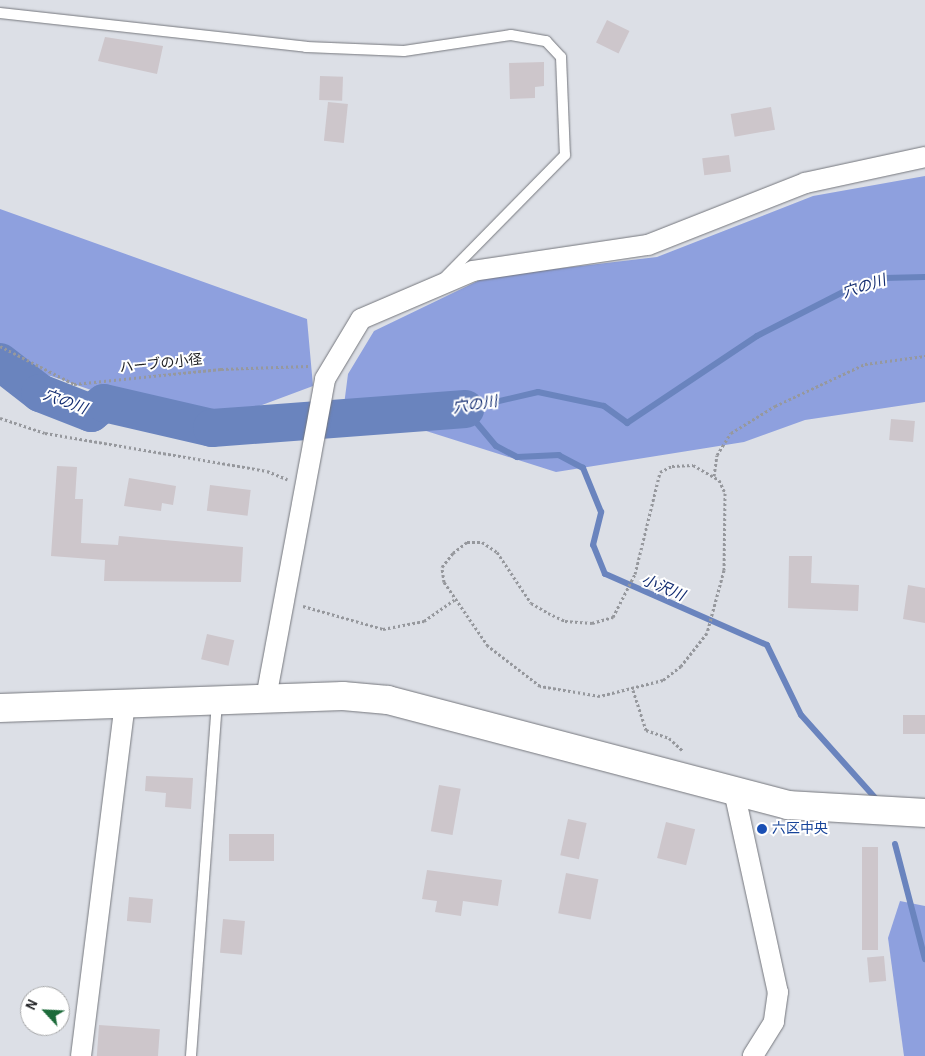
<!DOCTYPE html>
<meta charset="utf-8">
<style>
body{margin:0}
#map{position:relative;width:925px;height:1056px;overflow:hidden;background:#dcdfe6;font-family:"Alegreya Sans","Noto Sans JP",sans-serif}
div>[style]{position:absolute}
.forest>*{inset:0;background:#8ea0de}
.stream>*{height:6px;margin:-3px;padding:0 3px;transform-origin:3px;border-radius:3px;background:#6a84be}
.river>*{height:38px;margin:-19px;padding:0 19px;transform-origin:19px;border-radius:19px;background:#6a84be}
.building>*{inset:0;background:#cdc6cb;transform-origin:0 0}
.path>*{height:3px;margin-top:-1.5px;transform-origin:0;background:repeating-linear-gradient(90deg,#96989d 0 2.5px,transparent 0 5px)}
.roads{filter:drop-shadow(0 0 1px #75777d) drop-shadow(0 0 1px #75777d)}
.lane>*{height:10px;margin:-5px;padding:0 5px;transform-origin:5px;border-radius:5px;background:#fff}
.street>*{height:20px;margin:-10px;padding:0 10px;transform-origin:10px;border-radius:10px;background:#fff}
.secondary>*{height:28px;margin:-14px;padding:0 14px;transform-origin:14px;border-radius:14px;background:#fff}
.dots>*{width:14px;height:14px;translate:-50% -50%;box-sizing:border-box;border:2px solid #fff;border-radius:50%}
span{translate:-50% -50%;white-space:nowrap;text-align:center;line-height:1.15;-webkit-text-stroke:4px #fff;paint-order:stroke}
.street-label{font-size:14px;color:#1f2023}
.transit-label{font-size:14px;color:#164399}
.left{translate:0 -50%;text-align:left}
.water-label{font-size:15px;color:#132d72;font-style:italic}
.north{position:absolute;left:20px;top:986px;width:50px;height:50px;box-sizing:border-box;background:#fff;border:1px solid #a5a6a7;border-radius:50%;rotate:295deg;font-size:14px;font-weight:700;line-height:20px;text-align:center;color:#1f2023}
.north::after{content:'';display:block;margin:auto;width:18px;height:22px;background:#1d6b3a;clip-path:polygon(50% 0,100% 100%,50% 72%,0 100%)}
</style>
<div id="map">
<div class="forest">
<i style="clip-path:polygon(925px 176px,925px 402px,805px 420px,744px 442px,556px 472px,344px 405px,348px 374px,374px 331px,486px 277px,657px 257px,813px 196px)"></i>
<i style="clip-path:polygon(0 209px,307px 319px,313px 386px,243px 412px,134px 405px,51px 376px,0 371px)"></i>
<i style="clip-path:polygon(900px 901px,925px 906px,925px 1056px,904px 1056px,888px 938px)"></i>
</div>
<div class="stream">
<i style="left:878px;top:801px;width:115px;rotate:-131.8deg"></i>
<i style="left:801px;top:715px;width:78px;rotate:-115.9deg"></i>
<i style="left:767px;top:645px;width:177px;rotate:-156.3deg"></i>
<i style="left:605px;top:574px;width:31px;rotate:-112deg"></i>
<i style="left:593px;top:545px;width:34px;rotate:-76deg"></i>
<i style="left:601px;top:512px;width:48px;rotate:-112.2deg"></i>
<i style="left:583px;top:468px;width:27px;rotate:-152deg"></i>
<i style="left:559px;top:455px;width:42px;rotate:177.3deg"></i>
<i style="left:517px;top:457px;width:24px;rotate:-152deg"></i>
<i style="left:496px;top:446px;width:48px;rotate:-130deg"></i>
<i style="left:465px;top:409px;width:75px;rotate:-13.1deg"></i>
<i style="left:538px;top:392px;width:67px;rotate:12deg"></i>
<i style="left:604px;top:406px;width:29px;rotate:36deg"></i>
<i style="left:627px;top:423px;width:156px;rotate:-33.8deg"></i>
<i style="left:757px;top:336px;width:106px;rotate:-27.1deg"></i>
<i style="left:851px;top:288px;width:34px;rotate:-17deg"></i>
<i style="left:884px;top:278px;width:41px;rotate:-1.4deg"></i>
<i style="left:895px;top:844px;width:119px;rotate:75.4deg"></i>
</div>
<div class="river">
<i style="left:0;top:362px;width:51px;rotate:37.8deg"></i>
<i style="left:40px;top:393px;width:55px;rotate:21.4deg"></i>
<i style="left:91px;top:413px;width:16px;rotate:-38deg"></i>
<i style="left:104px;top:403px;width:111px;rotate:13deg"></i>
<i style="left:212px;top:428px;width:254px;rotate:-4.3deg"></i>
</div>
<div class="building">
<i style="left:607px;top:20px;width:25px;height:25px;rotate:26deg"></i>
<i style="clip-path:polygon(105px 37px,163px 46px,157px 74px,98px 61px)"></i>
<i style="clip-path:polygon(544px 62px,544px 86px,535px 87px,535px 98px,510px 99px,509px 63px)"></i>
<i style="left:320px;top:76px;width:23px;height:24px;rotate:2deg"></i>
<i style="left:328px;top:102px;width:20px;height:39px;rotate:6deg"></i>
<i style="left:771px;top:107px;width:23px;height:41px;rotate:80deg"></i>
<i style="left:729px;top:155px;width:17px;height:27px;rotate:83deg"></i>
<i style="left:891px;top:419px;width:24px;height:21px;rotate:5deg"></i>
<i style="clip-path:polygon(57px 466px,77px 467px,75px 499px,83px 499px,81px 543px,118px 545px,119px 536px,243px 547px,241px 582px,104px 581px,105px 560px,51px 556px)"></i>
<i style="clip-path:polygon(129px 478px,176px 486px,173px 505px,162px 503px,161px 511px,124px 506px)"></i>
<i style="left:210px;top:485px;width:41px;height:26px;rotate:7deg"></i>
<i style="clip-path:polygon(789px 556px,812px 556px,811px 583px,859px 585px,858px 611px,788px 608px)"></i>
<i style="clip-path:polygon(908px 585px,925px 588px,925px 623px,903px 619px)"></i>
<i style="left:207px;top:634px;width:28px;height:26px;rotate:13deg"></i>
<i style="left:925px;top:715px;width:19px;height:22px;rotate:90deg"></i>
<i style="clip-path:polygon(146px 776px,193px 778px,191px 809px,165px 807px,166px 793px,145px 791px)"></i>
<i style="left:439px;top:785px;width:22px;height:47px;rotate:10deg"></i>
<i style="left:568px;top:819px;width:19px;height:37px;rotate:12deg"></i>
<i style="left:666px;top:822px;width:30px;height:37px;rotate:14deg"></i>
<i style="left:229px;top:834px;width:45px;height:27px"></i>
<i style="left:862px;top:847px;width:16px;height:103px"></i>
<i style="clip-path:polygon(427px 870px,502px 880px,498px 906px,463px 901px,461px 916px,435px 912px,437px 901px,422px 899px)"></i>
<i style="left:566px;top:873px;width:33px;height:41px;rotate:11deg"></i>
<i style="left:129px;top:897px;width:24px;height:24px;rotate:5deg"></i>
<i style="left:223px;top:919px;width:22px;height:34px;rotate:5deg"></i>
<i style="left:884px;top:956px;width:25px;height:17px;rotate:85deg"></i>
<i style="left:99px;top:1025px;width:61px;height:31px;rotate:4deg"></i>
</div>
<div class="path">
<i style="left:0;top:346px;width:83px;rotate:27.2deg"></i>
<i style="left:74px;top:384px;width:148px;rotate:-5.8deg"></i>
<i style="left:221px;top:369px;width:88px;rotate:-2deg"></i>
<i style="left:0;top:418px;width:47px;rotate:18.4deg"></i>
<i style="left:45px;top:433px;width:225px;rotate:9.7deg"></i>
<i style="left:267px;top:471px;width:22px;rotate:22deg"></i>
<i style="left:693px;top:465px;width:30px;rotate:30deg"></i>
<i style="left:719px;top:480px;width:14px;rotate:65deg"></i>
<i style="left:725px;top:493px;width:77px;rotate:90.7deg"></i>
<i style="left:724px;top:570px;width:65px;rotate:105.1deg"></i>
<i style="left:707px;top:633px;width:42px;rotate:128.2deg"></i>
<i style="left:681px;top:666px;width:23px;rotate:142deg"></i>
<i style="left:663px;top:680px;width:65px;rotate:165.7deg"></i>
<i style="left:600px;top:696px;width:61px;rotate:-170.5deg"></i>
<i style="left:540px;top:686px;width:66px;rotate:-142.4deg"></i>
<i style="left:488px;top:646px;width:78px;rotate:-124.5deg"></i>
<i style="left:444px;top:582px;width:15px;rotate:-98deg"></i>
<i style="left:442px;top:567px;width:18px;rotate:-52deg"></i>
<i style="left:453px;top:553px;width:18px;rotate:-38deg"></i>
<i style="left:467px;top:542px;width:15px"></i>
<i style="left:482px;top:542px;width:18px;rotate:34deg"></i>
<i style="left:497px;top:552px;width:61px;rotate:56.3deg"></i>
<i style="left:531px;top:603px;width:20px;rotate:30deg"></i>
<i style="left:548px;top:613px;width:19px;rotate:25deg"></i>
<i style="left:565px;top:621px;width:27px;rotate:4deg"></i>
<i style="left:592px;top:623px;width:22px;rotate:-16deg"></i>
<i style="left:613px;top:617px;width:48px;rotate:-62.9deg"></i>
<i style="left:635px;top:574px;width:105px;rotate:-76.2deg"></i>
<i style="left:660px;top:472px;width:13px;rotate:-27deg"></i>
<i style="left:672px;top:466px;width:21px;rotate:-3deg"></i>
<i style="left:714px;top:476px;width:21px;rotate:-82deg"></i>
<i style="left:717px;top:455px;width:26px;rotate:-58deg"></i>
<i style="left:731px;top:433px;width:52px;rotate:-31.5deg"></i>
<i style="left:775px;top:406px;width:99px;rotate:-25deg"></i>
<i style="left:865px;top:364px;width:61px;rotate:-7.6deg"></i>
<i style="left:303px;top:606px;width:83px;rotate:16deg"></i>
<i style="left:383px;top:629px;width:42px;rotate:-11deg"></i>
<i style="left:424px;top:621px;width:37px;rotate:-35deg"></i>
<i style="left:633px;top:690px;width:42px;rotate:72deg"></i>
<i style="left:646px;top:730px;width:24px;rotate:19deg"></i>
<i style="left:669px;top:738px;width:19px;rotate:43deg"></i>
</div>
<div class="roads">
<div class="lane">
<i style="left:0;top:13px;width:308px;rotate:6.3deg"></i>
<i style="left:306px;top:47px;width:98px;rotate:2.3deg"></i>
<i style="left:404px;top:51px;width:108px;rotate:-8.5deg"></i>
<i style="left:511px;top:35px;width:36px;rotate:10deg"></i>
<i style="left:546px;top:41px;width:22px;rotate:47deg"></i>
<i style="left:561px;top:57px;width:98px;rotate:87.7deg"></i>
<i style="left:565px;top:155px;width:171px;rotate:134.5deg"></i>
<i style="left:191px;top:1056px;width:356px;rotate:-85.8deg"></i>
</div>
<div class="street">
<i style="left:266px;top:698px;width:324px;rotate:-79.5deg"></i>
<i style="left:325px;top:379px;width:70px;rotate:-59deg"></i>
<i style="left:361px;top:319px;width:122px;rotate:-23.2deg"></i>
<i style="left:473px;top:271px;width:177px;rotate:-8.5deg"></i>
<i style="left:648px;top:245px;width:169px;rotate:-21.5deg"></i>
<i style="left:805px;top:183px;width:123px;rotate:-12.2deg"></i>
<i style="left:734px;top:791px;width:206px;rotate:77.7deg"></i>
<i style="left:778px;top:992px;width:30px;rotate:98deg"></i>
<i style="left:774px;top:1022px;width:40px;rotate:122deg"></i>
<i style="left:81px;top:1056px;width:355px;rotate:-82.9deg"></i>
</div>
<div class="secondary">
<i style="left:0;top:708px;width:343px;rotate:-2deg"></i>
<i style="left:343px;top:696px;width:45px;rotate:5.1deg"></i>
<i style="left:388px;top:700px;width:414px;rotate:14.7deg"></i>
<i style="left:788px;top:805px;width:137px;rotate:3.3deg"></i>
</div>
</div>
<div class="dots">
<i style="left:762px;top:829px;background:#1a4fb4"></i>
</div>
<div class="street-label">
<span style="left:161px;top:364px;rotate:-6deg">ハーブの小径</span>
</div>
<div class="transit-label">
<span class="left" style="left:772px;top:829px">六区中央</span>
</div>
<div class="water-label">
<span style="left:864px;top:287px;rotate:-18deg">穴の川</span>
<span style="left:65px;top:402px;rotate:20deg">穴の川</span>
<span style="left:475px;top:405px;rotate:-9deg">穴の川</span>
<span style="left:663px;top:588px;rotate:23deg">小沢川</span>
</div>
<div class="north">N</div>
</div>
